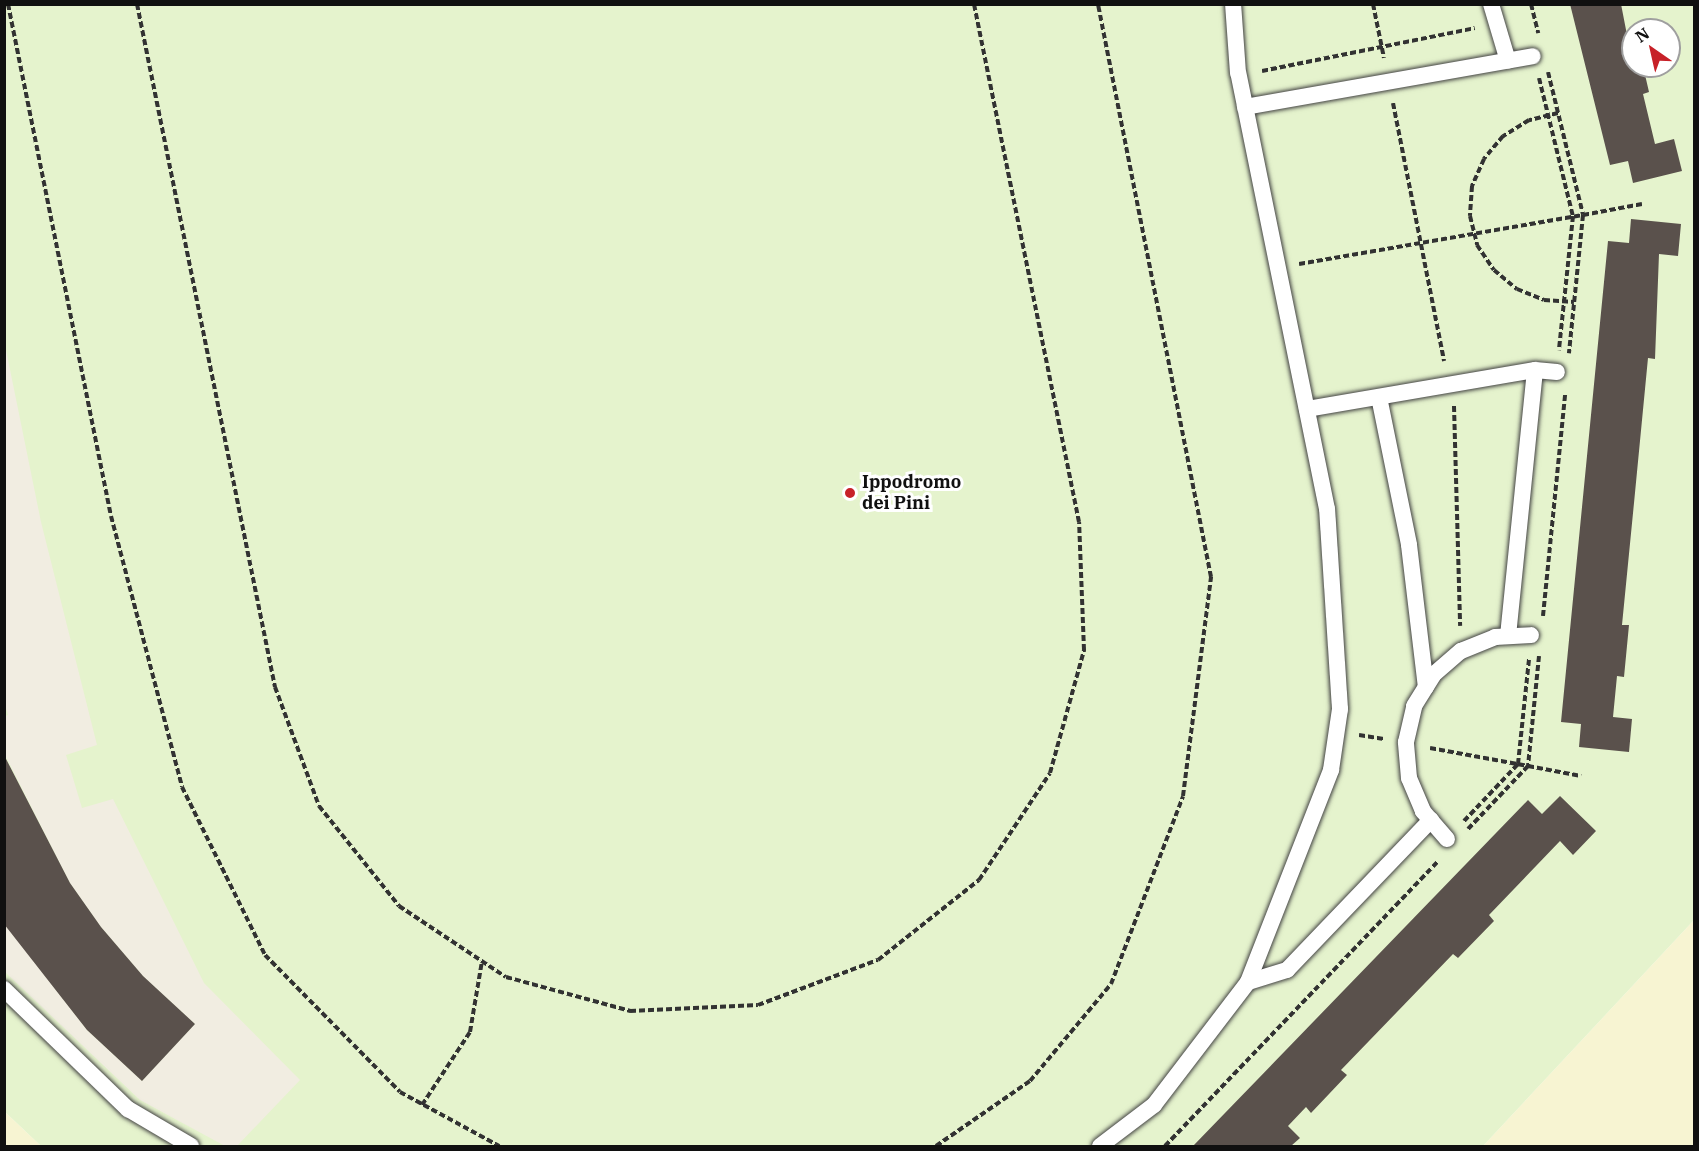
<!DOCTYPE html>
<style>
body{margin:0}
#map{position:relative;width:1699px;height:1151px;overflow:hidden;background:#fffdf4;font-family:"IBM Plex Serif",serif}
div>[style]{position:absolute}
.farmland>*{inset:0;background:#f7f4d2}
.pitch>*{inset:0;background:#e5f3cd}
.plaza>*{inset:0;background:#f1ede1}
.building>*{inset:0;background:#5a514c}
.path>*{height:4px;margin-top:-2px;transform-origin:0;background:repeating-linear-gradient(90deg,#323232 0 6px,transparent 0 9px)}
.roads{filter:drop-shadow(0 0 2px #434343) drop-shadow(0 0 2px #434343)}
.lane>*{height:16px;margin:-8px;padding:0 8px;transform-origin:8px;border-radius:8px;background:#fff}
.dots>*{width:16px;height:16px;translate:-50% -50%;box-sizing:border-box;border:3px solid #fff;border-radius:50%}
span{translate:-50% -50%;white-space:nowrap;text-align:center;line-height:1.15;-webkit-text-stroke:6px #fff;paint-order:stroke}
.poi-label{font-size:18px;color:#101010;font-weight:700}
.left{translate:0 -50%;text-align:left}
.frame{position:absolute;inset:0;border:6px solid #101010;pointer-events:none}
.north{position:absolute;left:1621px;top:18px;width:60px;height:60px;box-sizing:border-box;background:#fff;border:2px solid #9f9f9f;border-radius:50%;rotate:326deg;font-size:16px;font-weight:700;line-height:24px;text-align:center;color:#101010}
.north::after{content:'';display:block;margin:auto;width:21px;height:27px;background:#c72128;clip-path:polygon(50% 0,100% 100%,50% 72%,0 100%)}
</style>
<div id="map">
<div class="farmland">
<i style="clip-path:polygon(1694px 920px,1694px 1146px,1483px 1146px)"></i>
<i style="clip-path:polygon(5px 1112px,41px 1146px,5px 1146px)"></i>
</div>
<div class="pitch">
<i style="clip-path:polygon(evenodd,4px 5px,1694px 5px,1694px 920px,1483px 1146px,41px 1146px,4px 1111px,4px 5px,1633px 30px,1669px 30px,1669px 66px,1633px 66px,1633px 30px)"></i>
</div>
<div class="plaza">
<i style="clip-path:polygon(4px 340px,41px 522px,97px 745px,66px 755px,82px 808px,113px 799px,204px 983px,300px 1080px,237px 1146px,225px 1146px,140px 1100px,5px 972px,5px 924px,87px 1030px,142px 1081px,195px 1024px,143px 976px,101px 927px,70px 883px,5px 755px,5px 716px,8px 715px,4px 702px)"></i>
</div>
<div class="building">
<i style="clip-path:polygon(1570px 4px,1621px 4px,1633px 66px,1643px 66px,1649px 92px,1643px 94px,1655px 144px,1674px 139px,1682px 171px,1633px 183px,1628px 161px,1610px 165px)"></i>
<i style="clip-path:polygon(1631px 219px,1681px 224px,1678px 256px,1659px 254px,1655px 359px,1648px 358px,1634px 503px,1622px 625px,1629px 625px,1624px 677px,1617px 676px,1613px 717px,1632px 719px,1629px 752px,1579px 747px,1581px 724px,1561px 722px,1608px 241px,1629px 243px)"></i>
<i style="clip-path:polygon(4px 755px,70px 883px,101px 927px,143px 976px,195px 1024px,142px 1081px,87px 1030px,4px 924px)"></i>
<i style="clip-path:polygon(1560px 796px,1596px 831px,1573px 855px,1560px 841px,1489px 915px,1494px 921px,1458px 958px,1453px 954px,1341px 1070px,1347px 1075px,1311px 1113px,1306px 1107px,1288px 1126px,1300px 1138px,1291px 1146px,1193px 1146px,1528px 800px,1542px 814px)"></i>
</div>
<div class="path">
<i style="left:8px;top:4px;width:522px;rotate:78.63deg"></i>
<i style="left:111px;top:516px;width:280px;rotate:75.3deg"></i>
<i style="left:182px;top:787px;width:187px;rotate:63.7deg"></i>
<i style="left:265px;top:955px;width:192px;rotate:45.4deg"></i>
<i style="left:400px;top:1092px;width:113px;rotate:28.6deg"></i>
<i style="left:137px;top:4px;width:697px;rotate:78.58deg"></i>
<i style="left:275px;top:687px;width:127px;rotate:69.7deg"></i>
<i style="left:319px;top:806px;width:128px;rotate:51.3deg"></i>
<i style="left:399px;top:906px;width:128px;rotate:33.6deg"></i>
<i style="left:506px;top:977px;width:129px;rotate:15.3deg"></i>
<i style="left:630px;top:1011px;width:128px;rotate:-2.7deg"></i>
<i style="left:758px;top:1005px;width:128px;rotate:-20.6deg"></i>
<i style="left:878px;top:960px;width:129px;rotate:-38.4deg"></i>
<i style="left:979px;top:880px;width:128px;rotate:-56.4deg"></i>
<i style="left:1050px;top:773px;width:128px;rotate:-74.5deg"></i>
<i style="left:1084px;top:650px;width:128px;rotate:-92.2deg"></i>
<i style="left:1079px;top:522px;width:529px;rotate:-101.46deg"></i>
<i style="left:1373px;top:4px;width:55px;rotate:78.5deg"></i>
<i style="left:1531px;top:4px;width:30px;rotate:76deg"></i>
<i style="left:1262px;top:71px;width:217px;rotate:-11.4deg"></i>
<i style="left:1548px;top:72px;width:147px;rotate:76.2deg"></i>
<i style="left:1583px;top:215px;width:60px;rotate:-10.6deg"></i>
<i style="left:1539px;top:78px;width:142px;rotate:76.2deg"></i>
<i style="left:1573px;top:216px;width:135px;rotate:96deg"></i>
<i style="left:1393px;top:103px;width:263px;rotate:78.8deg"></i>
<i style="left:1558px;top:113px;width:30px;rotate:166deg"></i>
<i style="left:1529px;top:120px;width:31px;rotate:148deg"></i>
<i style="left:1503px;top:136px;width:30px;rotate:130deg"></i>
<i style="left:1484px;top:159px;width:30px;rotate:114deg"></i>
<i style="left:1472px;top:186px;width:30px;rotate:94deg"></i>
<i style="left:1470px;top:216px;width:30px;rotate:76deg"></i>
<i style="left:1477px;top:245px;width:30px;rotate:56deg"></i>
<i style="left:1494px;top:270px;width:30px;rotate:40deg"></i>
<i style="left:1517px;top:289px;width:29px;rotate:22deg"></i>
<i style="left:1544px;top:300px;width:30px;rotate:4deg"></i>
<i style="left:1299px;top:264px;width:288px;rotate:-9.8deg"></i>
<i style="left:1583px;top:215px;width:139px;rotate:95.8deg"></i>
<i style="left:1454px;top:406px;width:220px;rotate:88.4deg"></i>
<i style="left:1543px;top:616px;width:223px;rotate:-84.3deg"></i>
<i style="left:1539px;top:656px;width:111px;rotate:95.7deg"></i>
<i style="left:1528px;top:766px;width:54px;rotate:10.7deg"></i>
<i style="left:1359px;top:735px;width:25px;rotate:9deg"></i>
<i style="left:1430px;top:748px;width:100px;rotate:10.4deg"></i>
<i style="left:1528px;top:766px;width:87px;rotate:133.6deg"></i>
<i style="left:1464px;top:821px;width:79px;rotate:-46.5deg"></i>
<i style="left:1518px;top:764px;width:106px;rotate:-84deg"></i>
<i style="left:422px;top:1105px;width:87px;rotate:-56.7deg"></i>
<i style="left:470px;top:1032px;width:72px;rotate:-80.4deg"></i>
<i style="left:936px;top:1146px;width:114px;rotate:-34.7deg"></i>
<i style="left:1030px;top:1081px;width:126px;rotate:-50.1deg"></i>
<i style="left:1111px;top:984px;width:201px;rotate:-69deg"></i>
<i style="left:1183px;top:796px;width:221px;rotate:-82.7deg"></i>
<i style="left:1211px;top:577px;width:584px;rotate:-101.16deg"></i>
<i style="left:1165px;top:1146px;width:395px;rotate:-46.2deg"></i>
</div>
<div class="roads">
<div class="lane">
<i style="left:1491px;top:4px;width:59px;rotate:73.4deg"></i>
<i style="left:1245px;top:107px;width:292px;rotate:-10deg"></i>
<i style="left:1379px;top:397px;width:151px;rotate:78.5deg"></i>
<i style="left:1409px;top:545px;width:143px;rotate:83.2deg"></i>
<i style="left:1307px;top:409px;width:231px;rotate:-9.7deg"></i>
<i style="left:1508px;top:636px;width:267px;rotate:-84.2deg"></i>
<i style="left:1535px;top:370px;width:22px;rotate:5deg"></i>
<i style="left:1447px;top:839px;width:37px;rotate:-131deg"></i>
<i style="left:1423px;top:811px;width:36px;rotate:-113deg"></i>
<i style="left:1409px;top:778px;width:36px;rotate:-95deg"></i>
<i style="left:1406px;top:742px;width:37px;rotate:-77deg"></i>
<i style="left:1414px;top:706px;width:36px;rotate:-58deg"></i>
<i style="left:1433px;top:675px;width:37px;rotate:-41deg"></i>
<i style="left:1461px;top:651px;width:37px;rotate:-22deg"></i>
<i style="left:1495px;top:637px;width:36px;rotate:-3deg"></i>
<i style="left:1248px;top:982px;width:41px;rotate:-17.1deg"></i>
<i style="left:1287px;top:970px;width:208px;rotate:-46.2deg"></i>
<i style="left:4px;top:989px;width:173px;rotate:44.1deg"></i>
<i style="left:128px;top:1109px;width:73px;rotate:30.4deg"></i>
<i style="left:1100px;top:1146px;width:68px;rotate:-37.2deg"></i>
<i style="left:1154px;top:1105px;width:155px;rotate:-52.6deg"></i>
<i style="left:1248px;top:982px;width:228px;rotate:-68.6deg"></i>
<i style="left:1331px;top:770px;width:62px;rotate:-81.6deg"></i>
<i style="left:1340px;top:709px;width:200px;rotate:-93.7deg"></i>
<i style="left:1327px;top:509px;width:445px;rotate:-101.5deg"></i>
<i style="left:1238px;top:73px;width:69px;rotate:-94.1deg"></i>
</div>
</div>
<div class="dots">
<i style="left:850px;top:493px;background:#c72128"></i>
</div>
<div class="poi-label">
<span class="left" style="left:862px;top:493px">Ippodromo<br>dei Pini</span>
</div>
<div class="frame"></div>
<div class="north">N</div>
</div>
